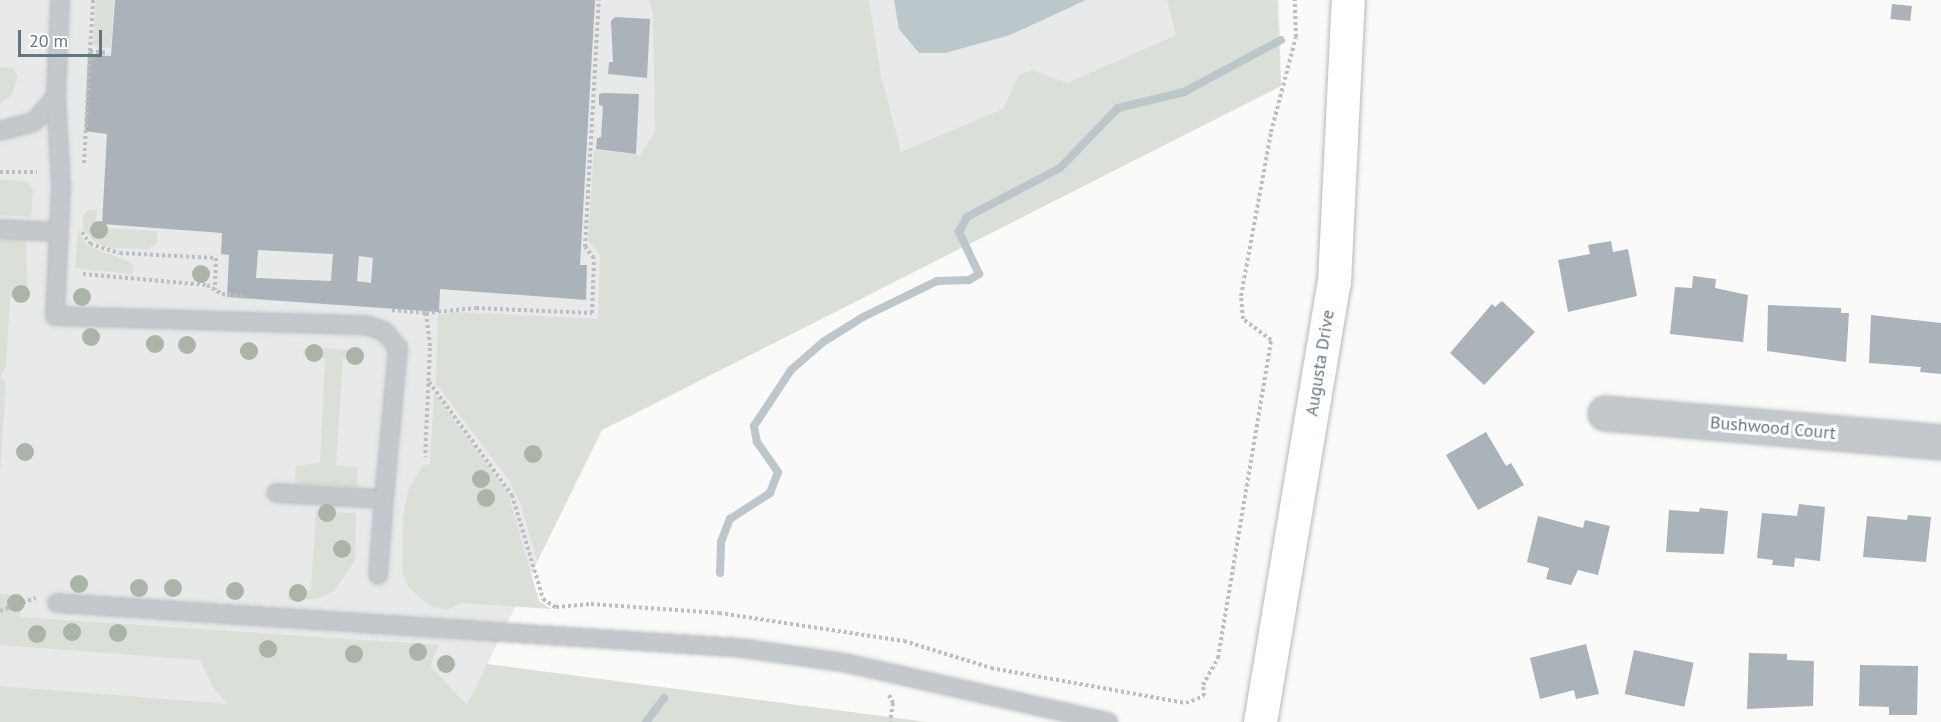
<!DOCTYPE html>
<style>
body{margin:0}
#map{position:relative;width:1941px;height:722px;overflow:hidden;background:#fafaf8;font-family:"PT Sans",sans-serif}
div>[style]{position:absolute}
.built>*{inset:0;background:#e8e9e9}
.green>*{inset:0;background:#dadfd7}
.water>*{inset:0;background:#bbc7cb}
.stream>*{height:8px;margin:-4px;padding:0 4px;transform-origin:4px;border-radius:4px;background:#bbc7cb}
.building>*{inset:0;background:#aab3b9;transform-origin:0 0}
.path>*{height:4px;margin-top:-2px;transform-origin:0;background:repeating-linear-gradient(90deg,#bbbfc2 0 3px,transparent 0 6px)}
.roads{filter:drop-shadow(0 0 2px #b3babf) drop-shadow(0 0 2px #b3babf)}
.lane>*{height:16px;margin:-8px;padding:0 8px;transform-origin:8px;border-radius:8px;background:#c3c8cc}
.street>*{height:33px;margin:-16.5px;padding:0 16.5px;transform-origin:16.5px;border-radius:16.5px;background:#c3c8cc}
.secondary>*{height:33px;margin:-16.5px;padding:0 16.5px;transform-origin:16.5px;border-radius:16.5px;background:#fff}
.trees>*{width:18px;height:18px;margin:-9px;border-radius:50%;background:#aab4a7}
span{translate:-50% -50%;white-space:nowrap;text-align:center;line-height:1.15;-webkit-text-stroke:6px #fff;paint-order:stroke}
.street-label{font-size:18px;color:#657683}
.scale{position:absolute;left:18px;top:30px;width:84px;height:27px;box-sizing:border-box;border:3px solid #657683;border-top:0;padding-left:8px;font-size:18px;line-height:21px;white-space:nowrap;color:#657683;-webkit-text-stroke:4px #fff;paint-order:stroke}
</style>
<div id="map">
<div class="built">
<i style="clip-path:polygon(0 0,1279px 0,1281px 86px,602px 430px,459px 722px,424px 722px,0 686px)"></i>
</div>
<div class="green">
<i style="clip-path:polygon(96px 0,114px 0,111px 48px,96px 47px,93px 43px)"></i>
<i style="clip-path:polygon(649px 0,869px 0,881px 76px,901px 152px,1003px 109px,1018px 76px,1032px 70px,1067px 83px,1176px 35px,1167px 0,1277px 0,1281px 86px,602px 430px,537px 561px,521px 505px,509px 480px,436px 384px,438px 315px,457px 312px,598px 319px,600px 255px,588px 240px,594px 150px,640px 155px,655px 132px,653px 15px)"></i>
<i style="clip-path:polygon(0 67px,12px 68px,18px 76px,12px 94px,0 104px)"></i>
<i style="clip-path:polygon(0 180px,26px 181px,33px 190px,31px 217px,0 215px)"></i>
<i style="clip-path:polygon(88px 210px,97px 210px,96px 223px,102px 228px,157px 231px,157px 243px,148px 249px,109px 248px,95px 242px,83px 229px,83px 215px)"></i>
<i style="clip-path:polygon(78px 231px,87px 246px,128px 261px,134px 266px,132px 274px,75px 268px)"></i>
<i style="clip-path:polygon(0 238px,26px 239px,28px 298px,10px 297px,6px 366px,1px 376px,6px 384px,0 475px)"></i>
<i style="clip-path:polygon(309px 347px,360px 351px,365px 356px,361px 361px,343px 359px,336px 466px,358px 467px,357px 487px,298px 484px,295px 480px,296px 466px,320px 463px,325px 359px,303px 355px,304px 349px)"></i>
<i style="clip-path:polygon(434px 393px,508px 493px,539px 601px,551px 609px,462px 603px,447px 610px,430px 606px,410px 589px,402px 573px,403px 515px,409px 488px,423px 465px,430px 464px)"></i>
<i style="clip-path:polygon(316px 511px,356px 513px,355px 561px,334px 591px,320px 598px,290px 601px,287px 597px,292px 590px,311px 590px)"></i>
<i style="clip-path:polygon(0 593px,21px 598px,20px 617px,439px 645px,430px 666px,467px 705px,487px 664px,927px 722px,0 722px,0 686px,228px 704px,214px 689px,200px 660px,0 645px)"></i>
</div>
<div class="water">
<i style="clip-path:polygon(894px 0,1086px 0,1010px 35px,945px 53px,919px 53px,899px 29px)"></i>
</div>
<div class="stream">
<i style="left:720px;top:573px;width:31px;rotate:-88deg"></i>
<i style="left:721px;top:542px;width:25px;rotate:-69deg"></i>
<i style="left:730px;top:519px;width:48px;rotate:-33deg"></i>
<i style="left:770px;top:493px;width:22px;rotate:-69deg"></i>
<i style="left:778px;top:472px;width:37px;rotate:-125deg"></i>
<i style="left:757px;top:442px;width:16px;rotate:-101deg"></i>
<i style="left:754px;top:426px;width:67px;rotate:-56.5deg"></i>
<i style="left:791px;top:370px;width:43px;rotate:-41.2deg"></i>
<i style="left:823px;top:342px;width:47px;rotate:-32deg"></i>
<i style="left:863px;top:317px;width:82px;rotate:-25.9deg"></i>
<i style="left:937px;top:281px;width:32px;rotate:-2deg"></i>
<i style="left:969px;top:280px;width:12px;rotate:-31deg"></i>
<i style="left:979px;top:274px;width:47px;rotate:-115.5deg"></i>
<i style="left:959px;top:232px;width:17px;rotate:-62deg"></i>
<i style="left:967px;top:217px;width:105px;rotate:-27.8deg"></i>
<i style="left:1060px;top:168px;width:83px;rotate:-46deg"></i>
<i style="left:1118px;top:108px;width:68px;rotate:-13.6deg"></i>
<i style="left:1184px;top:92px;width:110px;rotate:-28.2deg"></i>
<i style="left:646px;top:722px;width:30px;rotate:-53deg"></i>
</div>
<div class="building">
<i style="clip-path:polygon(evenodd,115px 0,595px 0,580px 265px,587px 265px,586px 300px,440px 289px,439px 312px,227px 297px,229px 255px,221px 254px,222px 233px,102px 224px,107px 134px,85px 131px,88px 55px,111px 56px,115px 0,258px 250px,333px 254px,331px 281px,256px 278px,258px 250px,115px 0,359px 256px,373px 258px,371px 283px,357px 281px,359px 256px)"></i>
<i style="left:1892px;top:4px;width:20px;height:15px;rotate:6deg"></i>
<i style="clip-path:polygon(615px 17px,650px 19px,647px 78px,608px 74px,609px 62px,613px 62px,611px 21px)"></i>
<i style="clip-path:polygon(604px 93px,639px 94px,636px 154px,596px 149px,597px 138px,601px 137px,603px 106px,599px 105px,599px 94px)"></i>
<i style="clip-path:polygon(1611px 241px,1613px 252px,1628px 249px,1637px 296px,1568px 312px,1558px 260px,1590px 254px,1588px 245px)"></i>
<i style="clip-path:polygon(1693px 276px,1716px 279px,1715px 288px,1748px 295px,1743px 342px,1670px 334px,1675px 287px,1692px 288px)"></i>
<i style="clip-path:polygon(1502px 301px,1535px 332px,1484px 385px,1450px 353px,1492px 304px,1495px 307px)"></i>
<i style="clip-path:polygon(1768px 305px,1841px 308px,1841px 313px,1849px 313px,1846px 362px,1767px 351px)"></i>
<i style="clip-path:polygon(1871px 315px,1941px 323px,1941px 374px,1920px 372px,1921px 367px,1869px 363px)"></i>
<i style="clip-path:polygon(1486px 432px,1506px 466px,1511px 463px,1524px 485px,1478px 510px,1446px 455px)"></i>
<i style="clip-path:polygon(1799px 504px,1825px 507px,1820px 561px,1795px 558px,1794px 567px,1772px 565px,1773px 560px,1757px 558px,1762px 513px,1797px 516px)"></i>
<i style="clip-path:polygon(1700px 508px,1728px 511px,1724px 554px,1666px 552px,1669px 510px,1699px 512px)"></i>
<i style="clip-path:polygon(1908px 515px,1931px 517px,1926px 562px,1863px 557px,1867px 516px,1907px 520px)"></i>
<i style="clip-path:polygon(1538px 516px,1583px 528px,1585px 520px,1610px 526px,1598px 575px,1578px 570px,1571px 585px,1546px 579px,1549px 568px,1527px 562px)"></i>
<i style="clip-path:polygon(1586px 644px,1599px 694px,1576px 699px,1574px 690px,1540px 699px,1530px 658px)"></i>
<i style="left:1634px;top:650px;width:61px;height:45px;rotate:12deg"></i>
<i style="clip-path:polygon(1749px 653px,1787px 654px,1787px 660px,1814px 661px,1813px 706px,1747px 709px)"></i>
<i style="clip-path:polygon(1860px 665px,1918px 666px,1917px 715px,1889px 715px,1889px 707px,1859px 706px)"></i>
</div>
<div class="path">
<i style="left:90px;top:51px;width:51px;rotate:-86.6deg"></i>
<i style="left:84px;top:163px;width:112px;rotate:-86.9deg"></i>
<i style="left:90px;top:51px;width:17px;rotate:7deg"></i>
<i style="left:0;top:172px;width:37px"></i>
<i style="left:82px;top:232px;width:14px;rotate:56deg"></i>
<i style="left:90px;top:244px;width:31px;rotate:17deg"></i>
<i style="left:120px;top:253px;width:96px;rotate:3deg"></i>
<i style="left:216px;top:258px;width:32px;rotate:92deg"></i>
<i style="left:83px;top:274px;width:124px;rotate:5.1deg"></i>
<i style="left:207px;top:285px;width:17px;rotate:31deg"></i>
<i style="left:222px;top:294px;width:25px;rotate:7deg"></i>
<i style="left:392px;top:310px;width:34px;rotate:5deg"></i>
<i style="left:426px;top:313px;width:35px;rotate:83deg"></i>
<i style="left:430px;top:348px;width:109px;rotate:92.6deg"></i>
<i style="left:426px;top:313px;width:50px;rotate:-5.7deg"></i>
<i style="left:476px;top:308px;width:116px;rotate:2.5deg"></i>
<i style="left:592px;top:313px;width:55px;rotate:-87.9deg"></i>
<i style="left:594px;top:258px;width:14px;rotate:-129deg"></i>
<i style="left:585px;top:247px;width:247px;rotate:-86.8deg"></i>
<i style="left:429px;top:382px;width:140px;rotate:53.7deg"></i>
<i style="left:512px;top:495px;width:109px;rotate:73.4deg"></i>
<i style="left:543px;top:599px;width:17px;rotate:33deg"></i>
<i style="left:556px;top:607px;width:35px;rotate:-5deg"></i>
<i style="left:591px;top:604px;width:128px;rotate:4deg"></i>
<i style="left:719px;top:613px;width:187px;rotate:8.6deg"></i>
<i style="left:904px;top:641px;width:91px;rotate:17.2deg"></i>
<i style="left:991px;top:668px;width:198px;rotate:10.2deg"></i>
<i style="left:1186px;top:703px;width:19px;rotate:-21deg"></i>
<i style="left:1204px;top:696px;width:11px;rotate:-95deg"></i>
<i style="left:1203px;top:685px;width:31px;rotate:-61deg"></i>
<i style="left:1218px;top:658px;width:322px;rotate:-80.5deg"></i>
<i style="left:1271px;top:340px;width:35px;rotate:-143deg"></i>
<i style="left:1243px;top:319px;width:23px;rotate:-95deg"></i>
<i style="left:1241px;top:296px;width:167px;rotate:-79.6deg"></i>
<i style="left:1271px;top:132px;width:98px;rotate:-75.3deg"></i>
<i style="left:1296px;top:37px;width:37px;rotate:-92deg"></i>
<i style="left:0;top:611px;width:38px;rotate:-20deg"></i>
<i style="left:889px;top:695px;width:9px;rotate:63deg"></i>
<i style="left:893px;top:703px;width:19px;rotate:99deg"></i>
</div>
<div class="roads">
<div class="lane">
<i style="left:60px;top:0;width:97px;rotate:92.4deg"></i>
<i style="left:56px;top:97px;width:90px;rotate:86.8deg"></i>
<i style="left:61px;top:187px;width:129px;rotate:92.7deg"></i>
<i style="left:55px;top:316px;width:311px;rotate:1.7deg"></i>
<i style="left:366px;top:325px;width:20px;rotate:20deg"></i>
<i style="left:385px;top:332px;width:21px;rotate:51deg"></i>
<i style="left:398px;top:348px;width:152px;rotate:95.3deg"></i>
<i style="left:384px;top:499px;width:108px;rotate:-176.8deg"></i>
<i style="left:0;top:131px;width:35px;rotate:-15deg"></i>
<i style="left:34px;top:122px;width:33px;rotate:-49deg"></i>
<i style="left:0;top:229px;width:59px;rotate:2.9deg"></i>
<i style="left:378px;top:575px;width:76px;rotate:-85.5deg"></i>
<i style="left:57px;top:603px;width:685px;rotate:3.76deg"></i>
<i style="left:741px;top:648px;width:106px;rotate:8.1deg"></i>
<i style="left:846px;top:663px;width:269px;rotate:12.7deg"></i>
</div>
<div class="street">
<i style="left:1605px;top:413px;width:337px;rotate:4.9deg"></i>
</div>
<div class="secondary">
<i style="left:1260px;top:722px;width:446px;rotate:-80.5deg"></i>
<i style="left:1334px;top:282px;width:282px;rotate:-87.2deg"></i>
</div>
</div>
<div class="trees">
<i style="left:99px;top:230px"></i>
<i style="left:201px;top:274px"></i>
<i style="left:21px;top:294px"></i>
<i style="left:82px;top:297px"></i>
<i style="left:91px;top:337px"></i>
<i style="left:155px;top:344px"></i>
<i style="left:187px;top:345px"></i>
<i style="left:249px;top:351px"></i>
<i style="left:314px;top:353px"></i>
<i style="left:355px;top:356px"></i>
<i style="left:25px;top:452px"></i>
<i style="left:533px;top:454px"></i>
<i style="left:481px;top:479px"></i>
<i style="left:486px;top:498px"></i>
<i style="left:327px;top:513px"></i>
<i style="left:342px;top:549px"></i>
<i style="left:79px;top:584px"></i>
<i style="left:139px;top:588px"></i>
<i style="left:173px;top:588px"></i>
<i style="left:235px;top:591px"></i>
<i style="left:298px;top:593px"></i>
<i style="left:16px;top:603px"></i>
<i style="left:72px;top:632px"></i>
<i style="left:118px;top:633px"></i>
<i style="left:37px;top:634px"></i>
<i style="left:268px;top:649px"></i>
<i style="left:418px;top:652px"></i>
<i style="left:354px;top:654px"></i>
<i style="left:446px;top:664px"></i>
</div>
<div class="street-label">
<span style="left:1320px;top:363px;rotate:-81deg">Augusta Drive</span>
<span style="left:1773px;top:428px;rotate:5deg">Bushwood Court</span>
</div>
<div class="scale">20 m</div>
</div>
